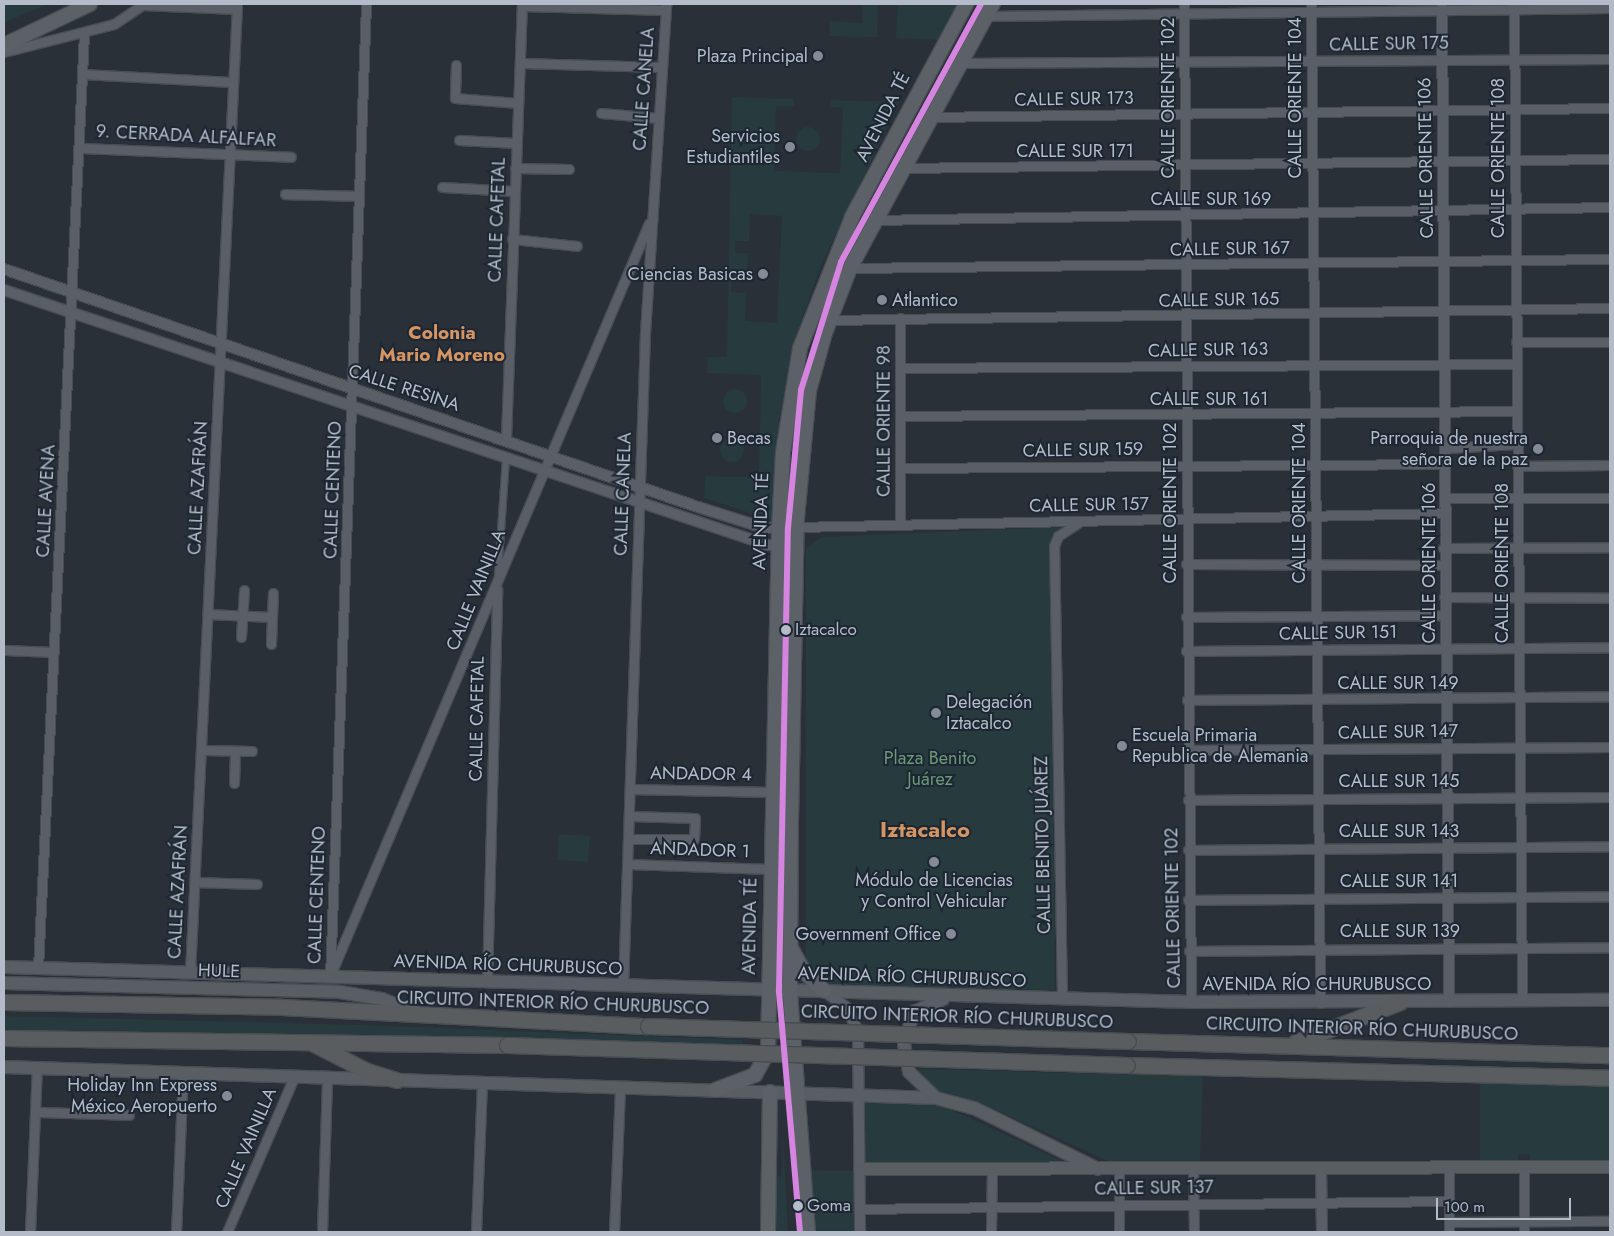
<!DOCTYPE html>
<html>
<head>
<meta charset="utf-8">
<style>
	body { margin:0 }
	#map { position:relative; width:1614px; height:1236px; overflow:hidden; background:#2a3038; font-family:Jost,sans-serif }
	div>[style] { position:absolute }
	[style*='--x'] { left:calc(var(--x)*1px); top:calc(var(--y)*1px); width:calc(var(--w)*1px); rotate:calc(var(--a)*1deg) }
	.green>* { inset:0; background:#273a3e; transform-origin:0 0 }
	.round { border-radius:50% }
	.roads { filter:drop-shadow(1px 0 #484c53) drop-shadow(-1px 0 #484c53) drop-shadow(0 1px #484c53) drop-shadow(0 -1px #484c53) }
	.pedestrian>* { height:6px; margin:-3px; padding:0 3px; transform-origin:3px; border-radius:3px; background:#5a5e66 }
	.minor>* { height:9px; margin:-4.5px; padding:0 4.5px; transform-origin:4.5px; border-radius:4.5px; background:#5a5e66 }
	.tertiary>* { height:10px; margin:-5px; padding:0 5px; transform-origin:5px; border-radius:5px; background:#5a5e66 }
	.secondary>* { height:12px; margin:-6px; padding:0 6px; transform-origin:6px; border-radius:6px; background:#595d64 }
	.primary>* { height:14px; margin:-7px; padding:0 7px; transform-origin:7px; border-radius:7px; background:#5c6168 }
	.motorway>* { height:15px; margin:-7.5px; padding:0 7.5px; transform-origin:7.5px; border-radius:7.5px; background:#5a5d60 }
	.bridges { filter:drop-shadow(1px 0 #474c53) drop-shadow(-1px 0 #474c53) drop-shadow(0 1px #474c53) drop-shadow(0 -1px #474c53) }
	.motorway-bridge>* { height:15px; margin:-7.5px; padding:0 7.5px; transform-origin:7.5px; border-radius:7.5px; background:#5a5d60 }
	.bus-1>* { height:6px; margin:-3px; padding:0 3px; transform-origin:3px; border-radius:3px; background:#d584e0 }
	.dots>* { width:14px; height:14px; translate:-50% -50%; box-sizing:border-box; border:2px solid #1d2633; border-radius:50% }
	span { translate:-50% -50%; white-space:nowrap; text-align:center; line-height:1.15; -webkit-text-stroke:4px #1d2633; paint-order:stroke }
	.bus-label { font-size:17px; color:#b4bcc9 }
	.left { translate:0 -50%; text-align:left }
	.street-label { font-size:18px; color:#b4bcc9 }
	.poi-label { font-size:18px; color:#b4bcc9 }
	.right { translate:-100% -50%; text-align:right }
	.park-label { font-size:18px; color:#6b9a76 }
	.neighbourhood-label { font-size:19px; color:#d59563; font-weight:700 }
	.district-label { font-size:22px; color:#d59563; font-weight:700 }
	.frame { position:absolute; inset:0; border:5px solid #b4bcc9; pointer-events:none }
	.scale { position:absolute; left:1436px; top:1198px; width:135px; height:22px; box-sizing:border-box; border:2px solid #b4bcc9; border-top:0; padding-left:6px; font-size:15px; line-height:18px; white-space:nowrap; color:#b4bcc9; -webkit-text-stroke:4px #1d2633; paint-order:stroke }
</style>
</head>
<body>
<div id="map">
	<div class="green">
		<div style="clip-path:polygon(4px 4px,47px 4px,4px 23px)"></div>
		<div style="clip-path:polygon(863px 4px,878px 4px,877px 37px,829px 36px,830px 21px,862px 23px)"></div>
		<div style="clip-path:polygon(898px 4px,962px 4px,942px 40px,896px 38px)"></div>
		<div style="clip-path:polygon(evenodd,732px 97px,794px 99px,794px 106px,776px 106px,774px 171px,840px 173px,843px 108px,831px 107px,831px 100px,899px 102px,820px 268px,800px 325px,779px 420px,772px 520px,704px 498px,705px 476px,759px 477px,761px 375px,707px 373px,708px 357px,727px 357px,732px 97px,750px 214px,782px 216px,777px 323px,745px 321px,746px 293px,731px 292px,732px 280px,747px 280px,748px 253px,735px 253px,735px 241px,749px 241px,750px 214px)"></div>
		<div class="round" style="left:796px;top:127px;width:24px;height:24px"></div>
		<div class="round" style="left:723px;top:389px;width:24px;height:24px"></div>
		<div class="round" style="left:720px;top:438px;width:24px;height:24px"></div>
		<div style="clip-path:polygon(1061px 527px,1051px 546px,1055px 990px,824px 986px,810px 973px,806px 959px,806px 549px,822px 537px)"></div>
		<div style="left:559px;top:834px;width:31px;height:26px;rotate:4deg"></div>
		<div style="clip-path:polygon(4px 1016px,362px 1025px,742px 1040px,742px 1050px,379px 1035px,4px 1032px)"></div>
		<div style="clip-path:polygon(911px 1069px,1203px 1076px,1200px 1164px,1117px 1165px,976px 1101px,927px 1095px)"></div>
		<div style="clip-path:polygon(1480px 1082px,1610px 1086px,1610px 1162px,1530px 1162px,1530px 1155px,1524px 1154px,1518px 1155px,1518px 1162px,1480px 1162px)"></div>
		<div style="clip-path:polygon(864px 1103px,937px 1103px,1073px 1166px,866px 1171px)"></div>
		<div style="clip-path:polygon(783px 1135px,788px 1232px,771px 1232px,772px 1177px,782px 1176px)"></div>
		<div style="left:805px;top:1170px;width:52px;height:62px;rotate:1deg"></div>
	</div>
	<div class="roads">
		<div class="pedestrian">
			<div style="--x:498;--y:575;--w:118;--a:-86.1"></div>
		</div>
		<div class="minor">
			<div style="--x:1184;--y:4;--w:998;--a:89.6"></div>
			<div style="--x:1311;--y:4;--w:999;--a:89.48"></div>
			<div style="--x:1514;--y:4;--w:997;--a:89.54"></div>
			<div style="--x:522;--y:6;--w:144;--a:1.6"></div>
			<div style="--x:986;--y:16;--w:624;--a:-0.73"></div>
			<div style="--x:4;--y:52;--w:114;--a:-14.3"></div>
			<div style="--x:114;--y:24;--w:34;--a:-34"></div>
			<div style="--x:142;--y:5;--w:94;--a:2.4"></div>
			<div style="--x:520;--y:63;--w:142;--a:1.6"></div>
			<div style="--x:958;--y:63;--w:652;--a:-0.35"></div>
			<div style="--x:456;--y:65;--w:33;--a:92"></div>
			<div style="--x:455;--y:98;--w:63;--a:4.5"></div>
			<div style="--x:82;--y:74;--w:150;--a:3.1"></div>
			<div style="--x:601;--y:113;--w:58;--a:4.9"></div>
			<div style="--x:928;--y:117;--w:682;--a:-0.76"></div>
			<div style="--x:459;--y:140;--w:57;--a:3"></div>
			<div style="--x:80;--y:148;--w:211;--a:2.4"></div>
			<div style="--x:515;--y:168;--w:54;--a:1.1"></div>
			<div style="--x:901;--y:168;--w:709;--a:-0.73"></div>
			<div style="--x:442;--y:187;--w:72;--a:3.2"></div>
			<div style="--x:285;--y:194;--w:74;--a:1.5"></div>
			<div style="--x:873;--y:220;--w:737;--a:-1.01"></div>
			<div style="--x:512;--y:239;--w:65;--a:6.1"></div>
			<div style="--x:850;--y:268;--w:760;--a:-0.68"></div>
			<div style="--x:900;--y:318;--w:205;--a:90"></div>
			<div style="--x:829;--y:320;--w:781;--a:-0.88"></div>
			<div style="--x:1516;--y:342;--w:94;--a:0"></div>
			<div style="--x:901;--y:368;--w:615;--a:-0.37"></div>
			<div style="--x:900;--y:416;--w:617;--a:-0.46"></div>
			<div style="--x:506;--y:438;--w:434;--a:-87.9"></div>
			<div style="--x:1446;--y:448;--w:71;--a:-3.2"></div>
			<div style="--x:1517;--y:466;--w:93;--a:-0.6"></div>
			<div style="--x:900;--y:468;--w:546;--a:-0.42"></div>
			<div style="--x:1445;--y:498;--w:165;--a:0"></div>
			<div style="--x:796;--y:527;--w:647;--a:-1.24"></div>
			<div style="--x:1443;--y:548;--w:167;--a:-0.3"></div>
			<div style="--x:1186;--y:564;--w:258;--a:0.2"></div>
			<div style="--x:1444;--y:597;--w:166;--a:0.3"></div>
			<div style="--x:208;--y:614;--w:64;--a:2.7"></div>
			<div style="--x:1186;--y:617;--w:258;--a:-0.4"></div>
			<div style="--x:241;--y:637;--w:47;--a:-86.3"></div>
			<div style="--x:271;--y:644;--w:51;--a:-87.8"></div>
			<div style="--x:4;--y:650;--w:50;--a:2.3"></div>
			<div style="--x:1186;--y:651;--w:424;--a:-0.5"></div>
			<div style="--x:1187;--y:700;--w:423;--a:-0.5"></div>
			<div style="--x:202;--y:750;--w:50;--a:1.1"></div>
			<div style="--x:1187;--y:750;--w:423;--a:-0.4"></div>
			<div style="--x:234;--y:783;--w:32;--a:-88"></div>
			<div style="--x:630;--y:789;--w:142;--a:1.2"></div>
			<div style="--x:1188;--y:800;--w:422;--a:-0.4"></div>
			<div style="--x:629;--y:839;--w:65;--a:0"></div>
			<div style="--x:694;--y:839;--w:21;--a:-87"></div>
			<div style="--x:695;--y:818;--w:66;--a:-178.3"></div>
			<div style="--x:1188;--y:850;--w:422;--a:-0.5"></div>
			<div style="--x:628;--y:864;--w:142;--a:2"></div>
			<div style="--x:195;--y:882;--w:62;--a:1.8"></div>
			<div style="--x:1188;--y:900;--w:422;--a:-0.5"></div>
			<div style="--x:1189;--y:951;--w:421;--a:-0.5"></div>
			<div style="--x:38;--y:968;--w:935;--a:-87.18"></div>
			<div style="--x:332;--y:971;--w:812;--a:-67.03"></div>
			<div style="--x:190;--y:973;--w:970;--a:-87.22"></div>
			<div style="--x:330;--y:977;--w:974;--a:-87.88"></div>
			<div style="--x:487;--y:982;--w:393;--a:-88.5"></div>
			<div style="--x:623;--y:986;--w:653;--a:-88.07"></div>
			<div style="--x:645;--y:333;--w:330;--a:-86.3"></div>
			<div style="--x:1062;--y:998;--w:452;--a:-91"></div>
			<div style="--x:1054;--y:546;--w:11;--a:-68"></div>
			<div style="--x:1058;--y:536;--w:24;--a:-33"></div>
			<div style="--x:35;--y:1112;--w:94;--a:1.8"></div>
			<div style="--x:1119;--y:1169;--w:63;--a:90"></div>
			<div style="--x:1193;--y:1169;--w:63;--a:89.1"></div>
			<div style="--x:860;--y:1209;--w:589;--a:-0.78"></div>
			<div style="--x:1449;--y:1222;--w:161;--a:-0.4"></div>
			<div style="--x:30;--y:1232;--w:164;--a:-87.6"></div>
			<div style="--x:176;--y:1232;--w:159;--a:-87.5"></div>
			<div style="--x:227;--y:1232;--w:169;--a:-66.6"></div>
			<div style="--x:322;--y:1232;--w:154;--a:-88.1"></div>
			<div style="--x:476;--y:1232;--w:149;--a:-87.7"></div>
			<div style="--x:614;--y:1232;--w:145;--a:-87.6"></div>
			<div style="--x:991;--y:1232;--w:63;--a:-89.1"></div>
			<div style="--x:1449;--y:1232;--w:64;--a:-90"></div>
			<div style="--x:1524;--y:1232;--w:64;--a:-90"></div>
		</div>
		<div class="tertiary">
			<div style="--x:1442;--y:4;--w:998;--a:89.6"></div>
			<div style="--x:4;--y:269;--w:734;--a:18.93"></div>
			<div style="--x:698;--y:507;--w:69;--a:17.7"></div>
			<div style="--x:764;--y:528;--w:32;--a:-2"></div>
			<div style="--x:4;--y:290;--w:805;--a:18.46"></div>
			<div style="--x:768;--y:545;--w:28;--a:2"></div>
			<div style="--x:824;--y:991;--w:26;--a:36"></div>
			<div style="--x:845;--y:1006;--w:27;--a:62"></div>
			<div style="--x:858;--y:1030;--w:202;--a:89.4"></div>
			<div style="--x:1321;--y:1169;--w:63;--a:89.1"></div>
		</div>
		<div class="secondary">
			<div style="--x:4;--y:967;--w:1188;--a:1.69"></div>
			<div style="--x:1191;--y:1002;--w:419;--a:-0.3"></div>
			<div style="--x:4;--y:983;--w:336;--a:1.5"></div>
			<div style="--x:340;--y:992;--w:43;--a:9.5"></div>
			<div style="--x:382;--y:999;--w:36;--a:21"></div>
			<div style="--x:4;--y:1067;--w:933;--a:1.91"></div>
			<div style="--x:936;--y:1098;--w:39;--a:15"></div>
			<div style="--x:974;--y:1108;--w:138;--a:26.2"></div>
			<div style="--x:936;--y:1098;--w:37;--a:-136"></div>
			<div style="--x:909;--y:1072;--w:28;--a:-100"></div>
			<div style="--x:904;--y:1044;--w:34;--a:-73"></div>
			<div style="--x:914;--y:1012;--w:32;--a:-24"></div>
			<div style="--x:860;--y:1169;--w:750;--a:-0.15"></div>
		</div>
		<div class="primary">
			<div style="--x:4;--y:45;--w:95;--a:-25.5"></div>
			<div style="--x:791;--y:948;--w:29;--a:61"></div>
			<div style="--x:805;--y:973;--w:26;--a:43"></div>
			<div style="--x:715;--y:1090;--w:43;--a:-20.6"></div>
			<div style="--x:755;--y:1075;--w:26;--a:-61"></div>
			<div style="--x:768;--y:1052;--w:523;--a:-88.8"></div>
			<div style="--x:779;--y:529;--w:77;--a:-87"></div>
			<div style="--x:783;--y:452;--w:105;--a:-80.7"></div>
			<div style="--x:800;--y:348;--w:141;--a:-68.3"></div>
			<div style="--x:852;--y:217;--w:242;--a:-61.8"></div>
			<div style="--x:768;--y:1232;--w:140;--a:-89.2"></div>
			<div style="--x:808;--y:1232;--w:243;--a:-94.3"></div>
			<div style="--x:790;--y:990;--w:169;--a:-89.7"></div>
			<div style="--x:791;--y:821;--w:303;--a:-88.9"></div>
			<div style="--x:797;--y:518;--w:128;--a:-84.6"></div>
			<div style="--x:809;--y:391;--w:60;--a:-74.6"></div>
			<div style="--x:825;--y:333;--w:70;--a:-69"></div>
			<div style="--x:850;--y:268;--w:300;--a:-61.6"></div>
		</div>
		<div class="motorway">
			<div style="--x:4;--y:1002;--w:278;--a:1"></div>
			<div style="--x:282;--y:1007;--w:366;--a:3"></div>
			<div style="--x:4;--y:1038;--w:503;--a:0.8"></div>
			<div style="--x:1128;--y:1041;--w:482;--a:1.7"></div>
			<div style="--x:1296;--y:1042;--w:111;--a:-21"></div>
			<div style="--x:314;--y:1044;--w:59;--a:27"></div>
			<div style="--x:367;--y:1071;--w:31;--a:17"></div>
			<div style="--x:1127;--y:1065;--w:483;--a:1.5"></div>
		</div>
	</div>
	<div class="bridges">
		<div class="motorway-bridge">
			<div style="--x:648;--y:1026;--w:480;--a:1.8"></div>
			<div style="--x:507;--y:1045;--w:620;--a:1.85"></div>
		</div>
	</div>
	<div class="bus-1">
		<div style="--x:800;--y:1232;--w:243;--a:-95"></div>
		<div style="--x:779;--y:990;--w:462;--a:-88.9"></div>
		<div style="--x:788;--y:528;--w:139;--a:-84.6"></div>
		<div style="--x:801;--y:390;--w:134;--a:-72.6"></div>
		<div style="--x:841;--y:262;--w:294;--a:-61.5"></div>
	</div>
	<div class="dots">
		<div style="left:818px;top:56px;background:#848b96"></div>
		<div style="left:790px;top:147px;background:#848b96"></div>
		<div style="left:763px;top:274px;background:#848b96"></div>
		<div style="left:882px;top:300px;background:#848b96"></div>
		<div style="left:717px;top:438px;background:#848b96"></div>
		<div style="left:1538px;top:449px;background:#848b96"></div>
		<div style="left:786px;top:630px;background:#b4bcc9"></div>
		<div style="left:936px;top:713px;background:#848b96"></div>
		<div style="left:1122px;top:746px;background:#848b96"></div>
		<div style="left:934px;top:862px;background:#848b96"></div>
		<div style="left:951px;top:934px;background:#848b96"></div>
		<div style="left:227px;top:1096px;background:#848b96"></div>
		<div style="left:798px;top:1206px;background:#b4bcc9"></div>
	</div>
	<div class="bus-label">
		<span class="left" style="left:795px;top:630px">Iztacalco</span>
		<span class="left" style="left:807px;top:1206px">Goma</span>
	</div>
	<div class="street-label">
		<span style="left:1389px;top:44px;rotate:-1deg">CALLE SUR 175</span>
		<span style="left:644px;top:89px;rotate:-86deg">CALLE CANELA</span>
		<span style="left:1168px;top:98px;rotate:-90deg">CALLE ORIENTE 102</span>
		<span style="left:1295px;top:98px;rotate:-90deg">CALLE ORIENTE 104</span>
		<span style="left:1074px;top:99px;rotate:-1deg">CALLE SUR 173</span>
		<span style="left:883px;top:117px;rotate:-63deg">AVENIDA TÉ</span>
		<span style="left:186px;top:136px;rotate:3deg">9. CERRADA ALFALFAR</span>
		<span style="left:1075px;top:151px">CALLE SUR 171</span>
		<span style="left:1426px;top:158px;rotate:-91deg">CALLE ORIENTE 106</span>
		<span style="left:1498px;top:158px;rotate:-90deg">CALLE ORIENTE 108</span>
		<span style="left:1211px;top:199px">CALLE SUR 169</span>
		<span style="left:497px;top:220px;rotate:-88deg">CALLE CAFETAL</span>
		<span style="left:1230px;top:249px;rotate:-1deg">CALLE SUR 167</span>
		<span style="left:1219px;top:300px;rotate:-1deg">CALLE SUR 165</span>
		<span style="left:1208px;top:350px;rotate:-1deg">CALLE SUR 163</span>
		<span style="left:404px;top:388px;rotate:18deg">CALLE RESINA</span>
		<span style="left:1209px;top:399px">CALLE SUR 161</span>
		<span style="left:884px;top:421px;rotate:-90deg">CALLE ORIENTE 98</span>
		<span style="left:1083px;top:450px;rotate:-1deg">CALLE SUR 159</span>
		<span style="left:198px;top:488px;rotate:-87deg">CALLE AZAFRÁN</span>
		<span style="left:333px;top:490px;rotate:-88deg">CALLE CENTENO</span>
		<span style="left:623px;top:494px;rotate:-88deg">CALLE CANELA</span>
		<span style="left:46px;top:501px;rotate:-87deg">CALLE AVENA</span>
		<span style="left:1170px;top:503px;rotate:-90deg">CALLE ORIENTE 102</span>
		<span style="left:1299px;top:503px;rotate:-90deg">CALLE ORIENTE 104</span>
		<span style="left:1089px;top:505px;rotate:-1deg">CALLE SUR 157</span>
		<span style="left:761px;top:521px;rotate:-88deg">AVENIDA TÉ</span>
		<span style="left:1429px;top:563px;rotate:-90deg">CALLE ORIENTE 106</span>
		<span style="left:1502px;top:563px;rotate:-90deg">CALLE ORIENTE 108</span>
		<span style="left:476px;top:590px;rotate:-68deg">CALLE VAINILLA</span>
		<span style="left:1338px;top:633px;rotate:-1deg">CALLE SUR 151</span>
		<span style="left:1398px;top:683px">CALLE SUR 149</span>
		<span style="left:477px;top:719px;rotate:-89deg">CALLE CAFETAL</span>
		<span style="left:1398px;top:732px;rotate:-1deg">CALLE SUR 147</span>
		<span style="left:701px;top:774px;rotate:1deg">ANDADOR 4</span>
		<span style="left:1399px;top:781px">CALLE SUR 145</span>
		<span style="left:1399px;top:831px">CALLE SUR 143</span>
		<span style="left:1043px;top:845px;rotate:-91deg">CALLE BENITO JUÁREZ</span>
		<span style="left:700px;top:850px;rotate:2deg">ANDADOR 1</span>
		<span style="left:1399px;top:881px">CALLE SUR 141</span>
		<span style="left:178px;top:892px;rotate:-87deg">CALLE AZAFRÁN</span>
		<span style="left:317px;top:895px;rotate:-88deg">CALLE CENTENO</span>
		<span style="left:1173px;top:908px;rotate:-91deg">CALLE ORIENTE 102</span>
		<span style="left:750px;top:926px;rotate:-89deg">AVENIDA TÉ</span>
		<span style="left:1400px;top:931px">CALLE SUR 139</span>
		<span style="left:508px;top:965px;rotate:2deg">AVENIDA RÍO CHURUBUSCO</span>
		<span style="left:219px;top:971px;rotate:2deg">HULE</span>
		<span style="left:912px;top:977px;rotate:2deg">AVENIDA RÍO CHURUBUSCO</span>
		<span style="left:1317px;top:984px">AVENIDA RÍO CHURUBUSCO</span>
		<span style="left:553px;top:1003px;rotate:2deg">CIRCUITO INTERIOR RÍO CHURUBUSCO</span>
		<span style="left:957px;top:1017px;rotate:2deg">CIRCUITO INTERIOR RÍO CHURUBUSCO</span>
		<span style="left:1362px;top:1029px;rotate:2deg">CIRCUITO INTERIOR RÍO CHURUBUSCO</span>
		<span style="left:246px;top:1148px;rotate:-67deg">CALLE VAINILLA</span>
		<span style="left:1154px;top:1188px;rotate:-1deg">CALLE SUR 137</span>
	</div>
	<div class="poi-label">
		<span class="right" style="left:808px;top:56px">Plaza Principal</span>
		<span class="right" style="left:780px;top:147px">Servicios<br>Estudiantiles</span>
		<span class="right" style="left:753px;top:274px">Ciencias Basicas</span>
		<span class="left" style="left:892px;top:300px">Atlantico</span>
		<span class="left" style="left:727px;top:438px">Becas</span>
		<span class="right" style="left:1528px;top:449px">Parroquia de nuestra<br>señora de la paz</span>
		<span class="left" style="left:946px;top:713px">Delegación<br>Iztacalco</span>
		<span class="left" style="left:1132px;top:746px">Escuela Primaria<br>Republica de Alemania</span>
		<span style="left:934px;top:891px">Módulo de Licencias<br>y Control Vehicular</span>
		<span class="right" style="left:941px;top:934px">Government Office</span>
		<span class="right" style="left:217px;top:1096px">Holiday Inn Express<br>México Aeropuerto</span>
	</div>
	<div class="park-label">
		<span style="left:930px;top:769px">Plaza Benito<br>Juárez</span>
	</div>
	<div class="neighbourhood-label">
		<span style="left:442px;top:344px">Colonia<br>Mario Moreno</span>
	</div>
	<div class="district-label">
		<span style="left:925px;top:830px">Iztacalco</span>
	</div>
	<div class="frame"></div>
	<div class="scale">100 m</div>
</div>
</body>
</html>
